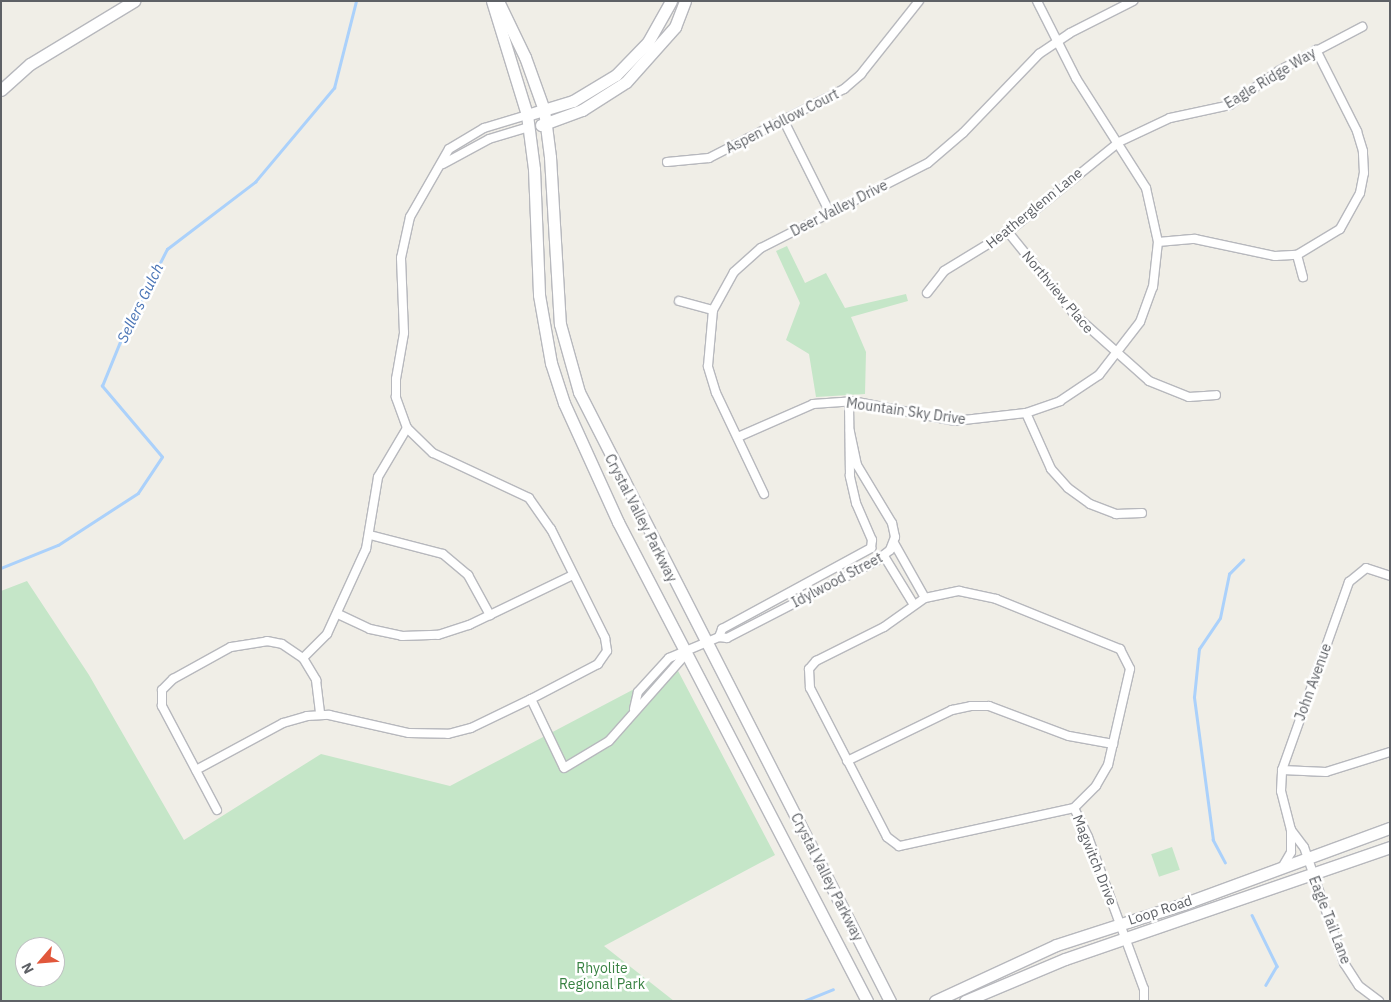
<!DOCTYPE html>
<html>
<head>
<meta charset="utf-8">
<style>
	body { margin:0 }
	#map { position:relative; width:1391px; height:1002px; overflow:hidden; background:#f0eee7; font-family:"IBM Plex Sans",sans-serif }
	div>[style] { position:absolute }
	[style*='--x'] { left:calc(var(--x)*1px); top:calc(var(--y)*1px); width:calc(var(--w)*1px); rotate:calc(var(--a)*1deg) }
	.green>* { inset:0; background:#c5e6c8; transform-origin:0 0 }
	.stream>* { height:2.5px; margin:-1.25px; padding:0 1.25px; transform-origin:1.25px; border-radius:1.25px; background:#abd1fb }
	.roads { filter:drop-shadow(1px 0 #b7b8bd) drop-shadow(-1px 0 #b7b8bd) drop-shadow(0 1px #b7b8bd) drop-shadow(0 -1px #b7b8bd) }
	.street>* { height:8px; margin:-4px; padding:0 4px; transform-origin:4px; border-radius:4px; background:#fff }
	.secondary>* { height:11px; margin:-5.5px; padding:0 5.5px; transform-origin:5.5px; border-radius:5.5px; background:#fff }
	span { translate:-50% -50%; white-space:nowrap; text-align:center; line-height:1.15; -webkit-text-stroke:5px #fff; paint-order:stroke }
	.street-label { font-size:14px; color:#5e6166 }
	.park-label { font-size:14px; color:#398243 }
	.water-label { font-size:15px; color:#4b75b6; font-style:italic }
	.frame { position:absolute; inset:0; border:2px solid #5e6166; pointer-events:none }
	.north { position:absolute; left:15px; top:937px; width:50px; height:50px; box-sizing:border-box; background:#fff; border:1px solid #bfc0c2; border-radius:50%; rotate:243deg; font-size:14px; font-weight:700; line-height:20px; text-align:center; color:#5e6166 }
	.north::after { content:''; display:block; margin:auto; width:18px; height:22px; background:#e1573b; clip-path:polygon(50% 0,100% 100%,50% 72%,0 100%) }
</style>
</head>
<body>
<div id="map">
	<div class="green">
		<div style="clip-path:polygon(787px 246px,805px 283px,826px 273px,845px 308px,906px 294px,908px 301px,851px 317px,866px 352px,865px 394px,816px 397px,809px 354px,786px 340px,800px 303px,776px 251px)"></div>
		<div style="clip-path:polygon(evenodd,27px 581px,89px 675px,184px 840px,321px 754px,450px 786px,676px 667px,775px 855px,604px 946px,674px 1001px,1px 1001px,1px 591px,27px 581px,25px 947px,55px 947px,55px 977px,25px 977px,25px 947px)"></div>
		<div style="left:1172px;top:847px;width:24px;height:22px;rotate:71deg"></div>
	</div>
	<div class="stream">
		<div style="--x:1;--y:568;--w:61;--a:-22"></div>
		<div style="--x:58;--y:545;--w:95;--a:-33"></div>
		<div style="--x:138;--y:493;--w:43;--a:-56.3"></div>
		<div style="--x:162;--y:457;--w:93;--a:-130.2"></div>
		<div style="--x:102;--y:386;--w:48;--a:-67.8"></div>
		<div style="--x:120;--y:342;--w:104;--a:-63.2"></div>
		<div style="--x:167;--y:249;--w:111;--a:-37.3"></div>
		<div style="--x:255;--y:182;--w:123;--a:-50"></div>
		<div style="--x:334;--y:88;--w:90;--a:-75.8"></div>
		<div style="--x:1225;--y:863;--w:26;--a:-118"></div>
		<div style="--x:1213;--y:840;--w:144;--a:-97.6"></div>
		<div style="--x:1194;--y:697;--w:48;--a:-84.1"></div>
		<div style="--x:1199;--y:649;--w:37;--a:-56"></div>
		<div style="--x:1220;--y:618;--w:45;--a:-78.4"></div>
		<div style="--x:1229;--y:574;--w:20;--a:-45"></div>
		<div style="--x:1252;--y:915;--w:57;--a:63.9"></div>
		<div style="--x:1277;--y:966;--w:22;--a:120"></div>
		<div style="--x:804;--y:1001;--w:31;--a:-22"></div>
	</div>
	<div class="roads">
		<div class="street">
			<div style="--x:784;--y:121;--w:103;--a:63.4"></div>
			<div style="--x:667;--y:162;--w:42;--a:-5.4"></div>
			<div style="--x:709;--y:158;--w:152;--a:-27.1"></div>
			<div style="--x:844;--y:89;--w:23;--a:-41"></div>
			<div style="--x:861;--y:74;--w:93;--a:-51.5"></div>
			<div style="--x:443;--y:164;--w:52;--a:-28.5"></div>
			<div style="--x:489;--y:139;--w:42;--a:-16.7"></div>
			<div style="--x:1008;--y:232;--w:107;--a:51.1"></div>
			<div style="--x:1075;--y:315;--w:99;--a:41.7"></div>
			<div style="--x:1149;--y:381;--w:43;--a:21.8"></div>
			<div style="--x:1189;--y:397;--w:27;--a:-4"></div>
			<div style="--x:1158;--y:242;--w:37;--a:-5"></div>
			<div style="--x:1195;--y:239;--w:82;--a:12"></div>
			<div style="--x:1275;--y:256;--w:22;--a:-3"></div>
			<div style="--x:1297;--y:255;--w:50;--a:-31.2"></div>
			<div style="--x:1340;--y:229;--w:41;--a:-60.9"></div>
			<div style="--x:1360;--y:193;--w:20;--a:-79"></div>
			<div style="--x:1364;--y:173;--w:22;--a:-93"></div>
			<div style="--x:1363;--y:151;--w:21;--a:-107"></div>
			<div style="--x:1357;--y:131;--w:91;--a:-116.8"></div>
			<div style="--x:1297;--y:255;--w:23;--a:75"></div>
			<div style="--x:927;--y:293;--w:28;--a:-52"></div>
			<div style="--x:944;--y:271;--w:75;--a:-31.4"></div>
			<div style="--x:1008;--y:232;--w:143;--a:-39"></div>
			<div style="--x:1119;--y:142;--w:56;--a:-25.2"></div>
			<div style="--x:1170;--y:118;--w:61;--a:-12.2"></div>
			<div style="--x:1230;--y:105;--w:61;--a:-35"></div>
			<div style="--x:1280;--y:70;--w:93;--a:-27.7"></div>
			<div style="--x:679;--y:301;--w:35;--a:15"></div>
			<div style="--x:1026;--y:413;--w:61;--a:65.9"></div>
			<div style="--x:1051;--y:469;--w:25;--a:48"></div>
			<div style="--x:1068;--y:488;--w:27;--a:36"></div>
			<div style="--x:1090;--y:504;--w:28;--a:21"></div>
			<div style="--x:1116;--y:514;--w:26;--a:-2"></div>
			<div style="--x:407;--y:428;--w:36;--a:44"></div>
			<div style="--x:433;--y:453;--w:106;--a:25.1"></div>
			<div style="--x:529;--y:498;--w:38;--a:55"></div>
			<div style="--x:551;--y:529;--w:122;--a:63.6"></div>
			<div style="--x:605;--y:638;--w:13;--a:81"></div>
			<div style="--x:607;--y:651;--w:16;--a:125"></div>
			<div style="--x:598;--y:664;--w:76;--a:152.4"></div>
			<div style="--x:531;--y:699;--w:76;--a:64.4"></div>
			<div style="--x:564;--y:768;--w:52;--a:-31"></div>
			<div style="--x:609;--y:741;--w:116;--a:-48.5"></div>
			<div style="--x:738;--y:437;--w:82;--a:-23.7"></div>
			<div style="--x:813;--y:404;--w:39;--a:-4"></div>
			<div style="--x:852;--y:401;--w:105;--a:11"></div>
			<div style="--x:955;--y:421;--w:71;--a:-6.4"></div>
			<div style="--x:1026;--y:413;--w:36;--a:-19"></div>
			<div style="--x:1060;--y:401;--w:47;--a:-33.7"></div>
			<div style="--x:1099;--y:375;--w:67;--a:-52.3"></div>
			<div style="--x:1140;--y:322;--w:37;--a:-70"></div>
			<div style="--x:1153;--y:287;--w:45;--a:-83.7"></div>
			<div style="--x:1158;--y:242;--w:55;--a:-102.5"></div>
			<div style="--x:1146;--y:188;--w:130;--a:-122.5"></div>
			<div style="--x:1076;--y:78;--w:86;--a:-116.9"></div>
			<div style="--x:764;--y:494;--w:112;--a:-115.4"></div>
			<div style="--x:716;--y:393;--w:28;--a:-107"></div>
			<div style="--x:708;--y:366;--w:56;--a:-84.9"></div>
			<div style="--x:713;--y:310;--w:43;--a:-61.1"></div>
			<div style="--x:734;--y:272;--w:36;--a:-42"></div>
			<div style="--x:761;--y:248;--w:187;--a:-27"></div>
			<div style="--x:928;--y:163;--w:46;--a:-40.6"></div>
			<div style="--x:963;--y:133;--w:110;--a:-46.1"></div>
			<div style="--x:1039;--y:54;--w:37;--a:-34"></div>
			<div style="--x:1070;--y:33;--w:71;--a:-26.9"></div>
			<div style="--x:370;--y:535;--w:75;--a:14.6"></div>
			<div style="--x:443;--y:554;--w:33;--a:40"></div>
			<div style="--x:468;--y:575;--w:46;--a:61.2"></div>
			<div style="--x:894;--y:543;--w:63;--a:60.6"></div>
			<div style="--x:884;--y:556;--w:57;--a:58.5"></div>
			<div style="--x:959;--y:591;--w:38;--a:12"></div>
			<div style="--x:996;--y:599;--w:134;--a:22"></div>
			<div style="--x:1120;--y:649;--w:22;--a:63"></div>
			<div style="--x:1130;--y:669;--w:98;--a:102.9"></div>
			<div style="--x:1108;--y:765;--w:24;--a:120"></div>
			<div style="--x:1096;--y:786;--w:31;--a:135"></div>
			<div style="--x:1074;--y:808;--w:179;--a:167.7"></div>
			<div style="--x:899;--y:846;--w:15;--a:-143"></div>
			<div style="--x:887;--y:837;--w:168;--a:-117.3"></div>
			<div style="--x:810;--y:688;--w:19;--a:-93"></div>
			<div style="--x:809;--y:669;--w:11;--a:-49"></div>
			<div style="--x:816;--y:661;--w:76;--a:-26.6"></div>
			<div style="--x:884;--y:627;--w:50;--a:-35.3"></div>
			<div style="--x:925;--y:598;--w:35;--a:-12"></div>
			<div style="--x:338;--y:614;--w:35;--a:25"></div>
			<div style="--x:370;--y:629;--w:33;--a:12"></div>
			<div style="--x:402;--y:636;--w:36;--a:-2"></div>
			<div style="--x:438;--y:635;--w:33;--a:-18"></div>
			<div style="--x:469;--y:625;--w:115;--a:-25.7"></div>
			<div style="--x:719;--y:637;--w:9;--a:-69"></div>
			<div style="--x:722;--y:629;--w:170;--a:-28.5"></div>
			<div style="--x:871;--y:548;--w:8;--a:-83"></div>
			<div style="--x:872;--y:540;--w:40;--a:-113.4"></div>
			<div style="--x:856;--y:503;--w:28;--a:-103"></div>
			<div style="--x:850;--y:476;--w:74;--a:-90.8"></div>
			<div style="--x:303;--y:658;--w:26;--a:59"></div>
			<div style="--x:316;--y:680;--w:34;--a:83"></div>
			<div style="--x:634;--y:709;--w:17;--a:-77"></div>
			<div style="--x:638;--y:692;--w:46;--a:-47.6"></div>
			<div style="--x:669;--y:658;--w:54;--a:-22.8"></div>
			<div style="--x:719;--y:637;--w:8;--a:7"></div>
			<div style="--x:727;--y:638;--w:168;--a:-27.3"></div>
			<div style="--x:876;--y:561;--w:18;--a:-38"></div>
			<div style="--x:890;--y:550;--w:14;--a:-69"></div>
			<div style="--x:895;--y:537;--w:14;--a:-102"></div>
			<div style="--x:892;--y:523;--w:68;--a:-121.1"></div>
			<div style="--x:857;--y:465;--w:35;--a:-102"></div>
			<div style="--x:847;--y:761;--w:117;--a:-25.9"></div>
			<div style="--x:952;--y:710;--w:19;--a:-12"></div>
			<div style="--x:971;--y:706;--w:18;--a:0"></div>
			<div style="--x:989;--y:706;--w:85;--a:20.6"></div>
			<div style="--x:1069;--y:736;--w:45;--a:10.3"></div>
			<div style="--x:196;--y:770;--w:99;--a:-28.4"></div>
			<div style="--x:283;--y:723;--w:25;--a:-16"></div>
			<div style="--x:307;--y:716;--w:22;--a:-3"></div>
			<div style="--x:329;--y:715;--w:82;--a:12.7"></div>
			<div style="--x:409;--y:733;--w:39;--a:1"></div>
			<div style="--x:448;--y:734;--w:24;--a:-15"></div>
			<div style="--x:471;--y:728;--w:67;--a:-25.8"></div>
			<div style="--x:1282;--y:770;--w:44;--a:2.6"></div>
			<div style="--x:1326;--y:772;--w:67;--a:-17.4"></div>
			<div style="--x:1074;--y:808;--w:32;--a:64"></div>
			<div style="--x:1088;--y:837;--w:162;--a:69.8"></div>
			<div style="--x:1144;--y:989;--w:12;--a:90"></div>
			<div style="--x:217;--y:810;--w:118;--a:-117.9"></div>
			<div style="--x:162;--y:706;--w:16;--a:-90"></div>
			<div style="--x:162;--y:690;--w:16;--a:-45"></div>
			<div style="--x:173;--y:679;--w:66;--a:-28.9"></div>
			<div style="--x:231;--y:647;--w:36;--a:-9"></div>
			<div style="--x:267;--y:641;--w:15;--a:11"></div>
			<div style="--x:282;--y:644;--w:25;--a:34"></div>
			<div style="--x:303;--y:658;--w:34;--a:-45"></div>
			<div style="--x:327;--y:634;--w:94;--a:-65.4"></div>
			<div style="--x:366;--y:549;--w:73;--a:-80.5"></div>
			<div style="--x:378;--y:477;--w:57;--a:-59.4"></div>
			<div style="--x:407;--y:428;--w:33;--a:-110"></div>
			<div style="--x:396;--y:397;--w:18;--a:-90"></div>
			<div style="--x:396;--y:379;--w:47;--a:-80.1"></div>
			<div style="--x:404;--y:333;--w:75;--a:-92.3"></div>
			<div style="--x:401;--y:258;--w:42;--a:-77.6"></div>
			<div style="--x:410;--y:217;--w:78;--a:-60.2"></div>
			<div style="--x:449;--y:149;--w:41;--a:-31"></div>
			<div style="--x:484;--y:128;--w:45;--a:-16.8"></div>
			<div style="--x:1291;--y:830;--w:40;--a:-104.4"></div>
			<div style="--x:1281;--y:791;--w:21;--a:-87"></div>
			<div style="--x:1282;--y:770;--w:200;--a:-70.4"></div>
			<div style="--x:1349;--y:582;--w:22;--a:-39"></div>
			<div style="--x:1366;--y:568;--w:25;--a:18"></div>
			<div style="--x:1283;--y:866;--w:16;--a:-60"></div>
			<div style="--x:1291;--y:852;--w:22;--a:-90"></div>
			<div style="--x:1291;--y:830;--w:21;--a:53"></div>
			<div style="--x:1304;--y:847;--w:123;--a:71"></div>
			<div style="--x:1344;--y:963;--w:27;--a:57"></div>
			<div style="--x:1359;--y:986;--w:25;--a:37"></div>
		</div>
		<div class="secondary">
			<div style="--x:492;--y:1;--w:119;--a:72.9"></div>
			<div style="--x:527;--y:115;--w:54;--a:82.6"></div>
			<div style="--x:534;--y:169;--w:126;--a:87.7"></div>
			<div style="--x:539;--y:295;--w:69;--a:80"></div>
			<div style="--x:551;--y:363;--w:42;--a:72"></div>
			<div style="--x:564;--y:403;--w:131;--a:65.6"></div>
			<div style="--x:618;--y:522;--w:540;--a:62.53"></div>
			<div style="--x:498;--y:1;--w:62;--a:64.3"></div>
			<div style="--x:525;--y:57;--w:56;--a:70.3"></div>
			<div style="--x:544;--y:110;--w:47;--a:82.7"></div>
			<div style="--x:550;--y:157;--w:167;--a:86.6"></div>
			<div style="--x:560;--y:324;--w:71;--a:74.4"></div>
			<div style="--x:579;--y:392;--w:684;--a:62.95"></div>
			<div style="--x:1;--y:90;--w:39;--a:-42"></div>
			<div style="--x:30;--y:64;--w:122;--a:-31.2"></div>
			<div style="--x:527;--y:115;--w:48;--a:-16.9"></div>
			<div style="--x:573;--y:101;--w:50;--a:-31.2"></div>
			<div style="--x:616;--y:75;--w:46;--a:-45.9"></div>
			<div style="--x:648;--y:42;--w:47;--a:-60.7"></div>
			<div style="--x:541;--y:125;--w:44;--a:-20.1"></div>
			<div style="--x:582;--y:110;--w:52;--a:-32.5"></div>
			<div style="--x:626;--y:82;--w:74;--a:-48.3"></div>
			<div style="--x:675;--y:27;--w:28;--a:-69"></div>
			<div style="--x:935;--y:1001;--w:133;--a:-24.8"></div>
			<div style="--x:1056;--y:945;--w:133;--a:-17.9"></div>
			<div style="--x:1183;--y:904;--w:221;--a:-20.2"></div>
			<div style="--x:965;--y:1001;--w:108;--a:-22.8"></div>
			<div style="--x:1065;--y:959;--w:344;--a:-19"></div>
		</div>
	</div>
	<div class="street-label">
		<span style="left:1270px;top:78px;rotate:-31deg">Eagle Ridge Way</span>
		<span style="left:782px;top:121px;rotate:-27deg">Aspen Hollow Court</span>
		<span style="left:839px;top:208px;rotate:-27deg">Deer Valley Drive</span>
		<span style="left:1034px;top:208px;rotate:-39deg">Heatherglenn Lane</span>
		<span style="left:1058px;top:292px;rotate:50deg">Northview Place</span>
		<span style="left:906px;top:411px;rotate:8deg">Mountain Sky Drive</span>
		<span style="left:641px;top:518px;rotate:63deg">Crystal Valley Parkway</span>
		<span style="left:837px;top:580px;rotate:-28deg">Idylwood Street</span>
		<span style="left:1313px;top:682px;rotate:-70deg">John Avenue</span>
		<span style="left:1095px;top:860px;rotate:68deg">Magwitch Drive</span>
		<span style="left:827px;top:877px;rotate:63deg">Crystal Valley Parkway</span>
		<span style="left:1160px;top:910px;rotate:-18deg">Loop Road</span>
		<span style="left:1330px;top:920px;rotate:69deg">Eagle Tail Lane</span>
	</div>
	<div class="park-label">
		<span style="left:602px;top:976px">Rhyolite<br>Regional Park</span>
	</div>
	<div class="water-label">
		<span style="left:140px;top:303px;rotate:-64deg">Sellers Gulch</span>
	</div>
	<div class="frame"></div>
	<div class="north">N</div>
</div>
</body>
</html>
